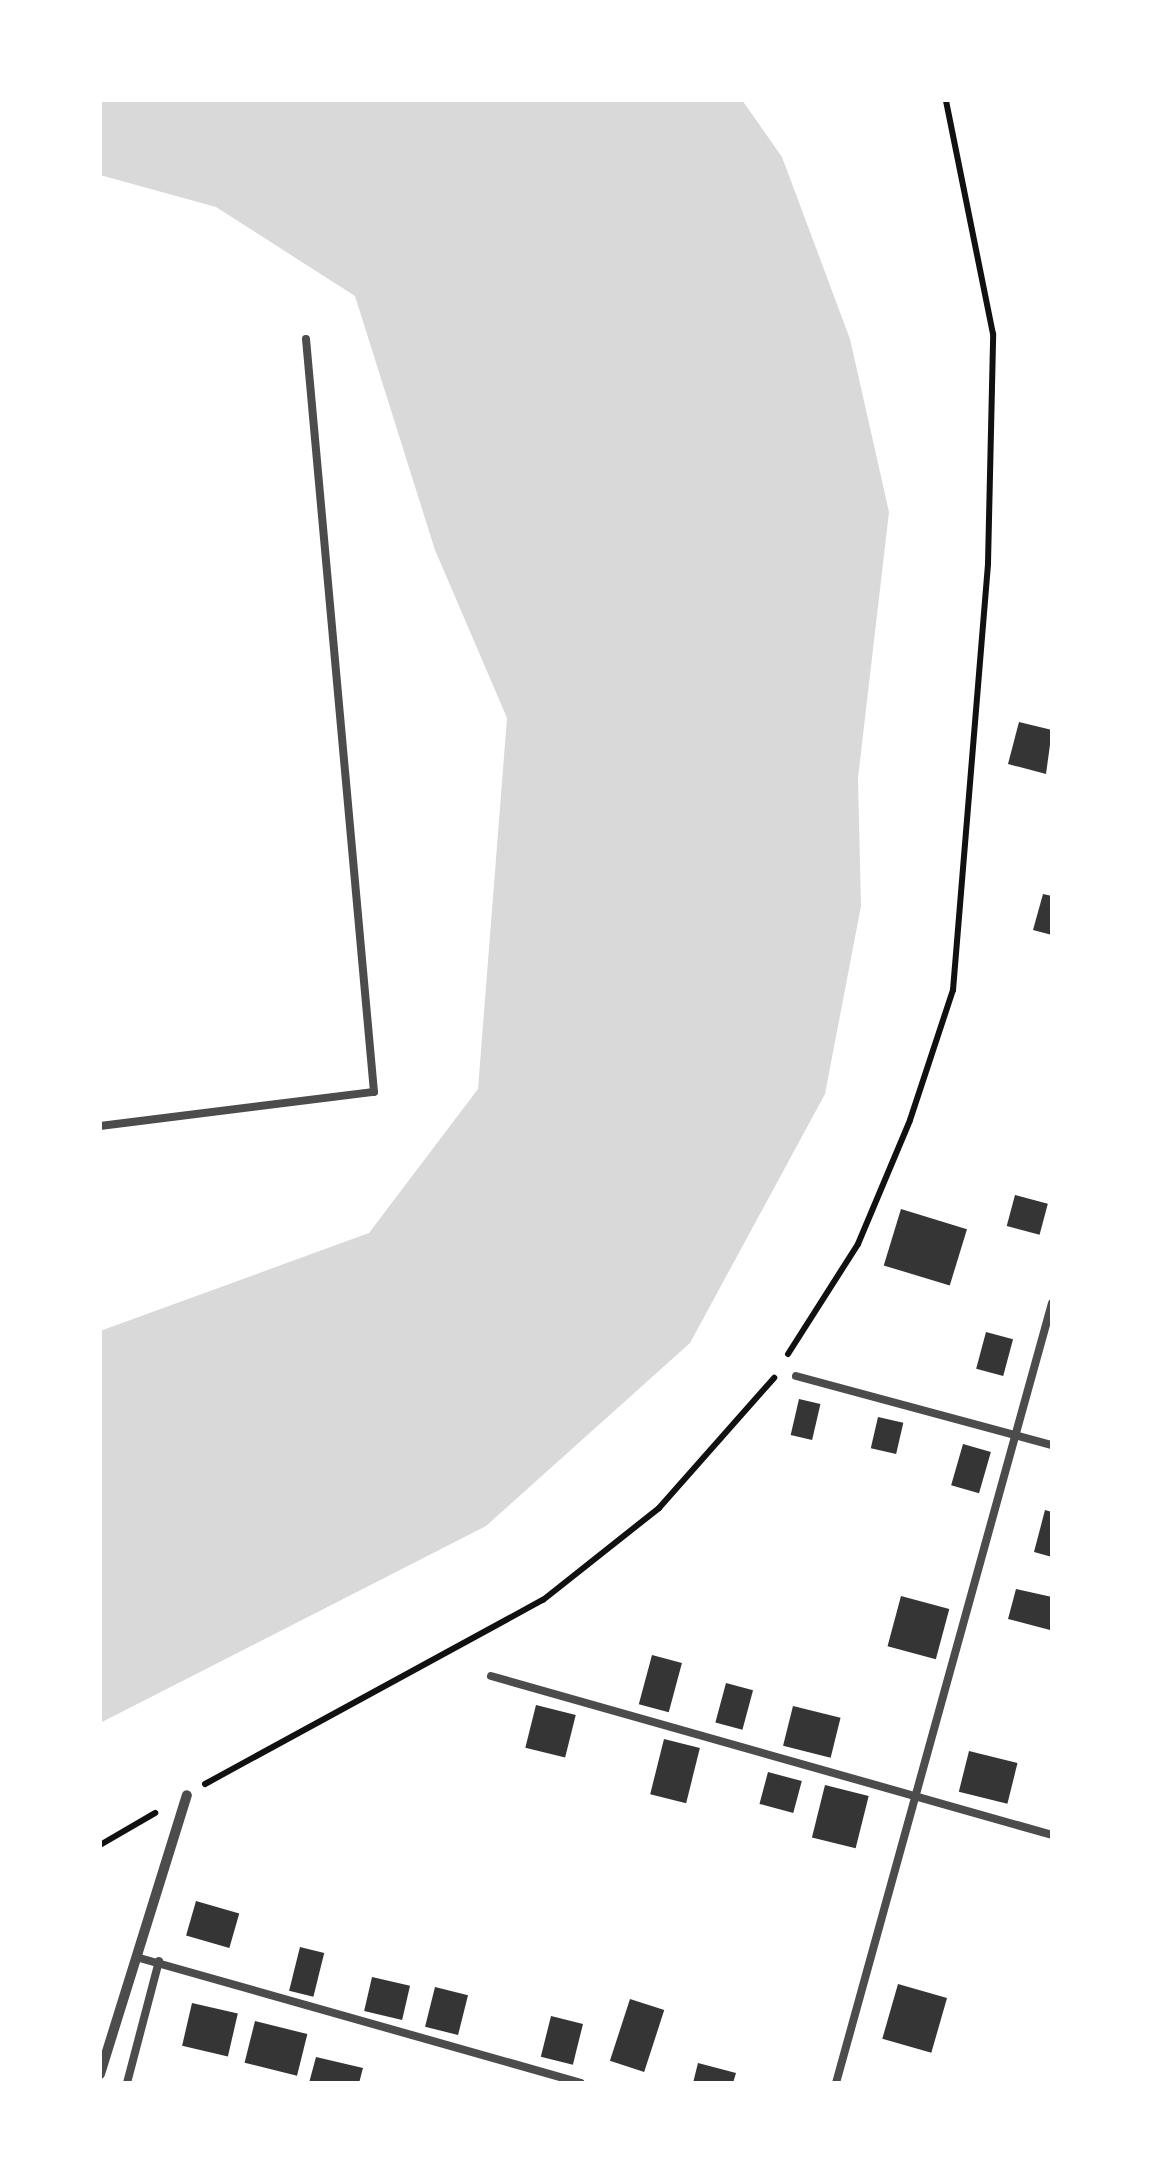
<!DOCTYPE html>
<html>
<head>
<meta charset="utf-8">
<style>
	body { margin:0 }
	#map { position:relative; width:1152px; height:2183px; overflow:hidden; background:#fff; font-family:Lora,serif }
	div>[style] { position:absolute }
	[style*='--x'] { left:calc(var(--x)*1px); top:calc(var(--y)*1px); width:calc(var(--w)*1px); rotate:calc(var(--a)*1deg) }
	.water>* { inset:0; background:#d9d9d9 }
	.building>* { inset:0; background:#353535; transform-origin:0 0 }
	.path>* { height:6px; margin:-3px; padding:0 3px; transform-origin:3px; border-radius:3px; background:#111 }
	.service>* { height:8px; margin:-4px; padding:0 4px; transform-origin:4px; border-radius:4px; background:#4c4c4c }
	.minor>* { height:10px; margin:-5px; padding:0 5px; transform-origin:5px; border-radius:5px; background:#4c4c4c }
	span { translate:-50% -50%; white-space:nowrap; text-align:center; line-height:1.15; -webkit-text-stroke:10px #fff; paint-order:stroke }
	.frame { position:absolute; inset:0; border:102px solid #fff; pointer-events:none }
</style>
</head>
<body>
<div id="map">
	<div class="water">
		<div style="clip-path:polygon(100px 100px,742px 100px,782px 157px,850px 339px,889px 512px,858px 778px,861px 906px,825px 1094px,690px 1343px,486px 1526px,100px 1723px,100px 1331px,369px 1233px,478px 1089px,507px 718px,435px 550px,355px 296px,216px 207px,100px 175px)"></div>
	</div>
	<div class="building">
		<div style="clip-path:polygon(1019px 722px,1052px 730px,1046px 774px,1008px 764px)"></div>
		<div style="clip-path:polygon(1043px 894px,1052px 896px,1052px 935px,1033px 930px)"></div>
		<div style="left:1015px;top:1195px;width:34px;height:32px;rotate:15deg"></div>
		<div style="left:901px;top:1209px;width:69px;height:59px;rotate:17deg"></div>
		<div style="left:986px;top:1332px;width:28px;height:38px;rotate:15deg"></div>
		<div style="left:799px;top:1399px;width:22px;height:37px;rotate:13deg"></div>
		<div style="left:878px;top:1417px;width:26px;height:32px;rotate:13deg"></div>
		<div style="left:963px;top:1444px;width:29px;height:43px;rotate:16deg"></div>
		<div style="clip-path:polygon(1045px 1510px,1052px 1512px,1052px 1557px,1034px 1552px)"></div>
		<div style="clip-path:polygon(1016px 1589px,1052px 1597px,1050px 1630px,1008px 1619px)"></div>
		<div style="left:901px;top:1596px;width:50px;height:52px;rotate:15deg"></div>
		<div style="left:652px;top:1655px;width:31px;height:51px;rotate:15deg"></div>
		<div style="left:726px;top:1683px;width:28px;height:41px;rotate:15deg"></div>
		<div style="left:536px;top:1705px;width:41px;height:44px;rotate:14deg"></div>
		<div style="left:793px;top:1706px;width:49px;height:41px;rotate:14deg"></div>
		<div style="left:664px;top:1739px;width:37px;height:57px;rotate:14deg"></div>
		<div style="left:969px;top:1751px;width:50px;height:42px;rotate:14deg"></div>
		<div style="left:768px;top:1772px;width:35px;height:33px;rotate:15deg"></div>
		<div style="left:825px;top:1785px;width:45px;height:54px;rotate:14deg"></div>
		<div style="left:196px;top:1901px;width:45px;height:36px;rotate:16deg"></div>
		<div style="left:300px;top:1947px;width:25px;height:45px;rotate:14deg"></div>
		<div style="left:372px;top:1977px;width:39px;height:35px;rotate:13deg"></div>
		<div style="left:898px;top:1984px;width:51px;height:57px;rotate:16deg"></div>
		<div style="left:435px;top:1987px;width:34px;height:41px;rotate:14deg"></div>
		<div style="left:630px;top:1999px;width:36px;height:65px;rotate:18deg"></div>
		<div style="left:192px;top:2003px;width:47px;height:44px;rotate:13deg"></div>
		<div style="left:551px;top:2016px;width:33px;height:42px;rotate:14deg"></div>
		<div style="left:255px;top:2021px;width:54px;height:43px;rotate:14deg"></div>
		<div style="clip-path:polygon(316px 2057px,363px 2068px,359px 2083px,309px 2083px)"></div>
		<div style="clip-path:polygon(698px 2063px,736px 2073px,733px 2083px,693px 2083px)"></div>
	</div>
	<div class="path">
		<div style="--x:788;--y:1354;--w:130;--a:-57.5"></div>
		<div style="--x:858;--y:1244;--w:134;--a:-67.2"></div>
		<div style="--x:910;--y:1120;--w:137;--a:-71.7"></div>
		<div style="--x:953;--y:990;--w:428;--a:-85.3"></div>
		<div style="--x:988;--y:563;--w:229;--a:-88.7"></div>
		<div style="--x:993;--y:334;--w:239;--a:-101.4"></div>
		<div style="--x:205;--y:1784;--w:385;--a:-28.6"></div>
		<div style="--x:543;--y:1600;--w:148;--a:-38.4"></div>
		<div style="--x:659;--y:1508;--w:174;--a:-48.5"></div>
		<div style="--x:100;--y:1845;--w:64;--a:-30.2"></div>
	</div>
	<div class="service">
		<div style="--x:100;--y:1126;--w:276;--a:-7.1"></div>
		<div style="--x:374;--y:1092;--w:756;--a:-95.16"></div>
		<div style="--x:796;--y:1376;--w:265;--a:15.1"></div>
		<div style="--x:491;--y:1676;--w:583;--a:15.82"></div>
		<div style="--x:136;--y:1957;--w:462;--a:15.8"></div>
		<div style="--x:127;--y:2083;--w:126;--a:-75.3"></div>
		<div style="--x:836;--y:2083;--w:809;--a:-74.52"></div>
	</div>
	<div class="minor">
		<div style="--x:100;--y:2074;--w:292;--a:-72.7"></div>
	</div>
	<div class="frame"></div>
</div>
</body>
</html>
